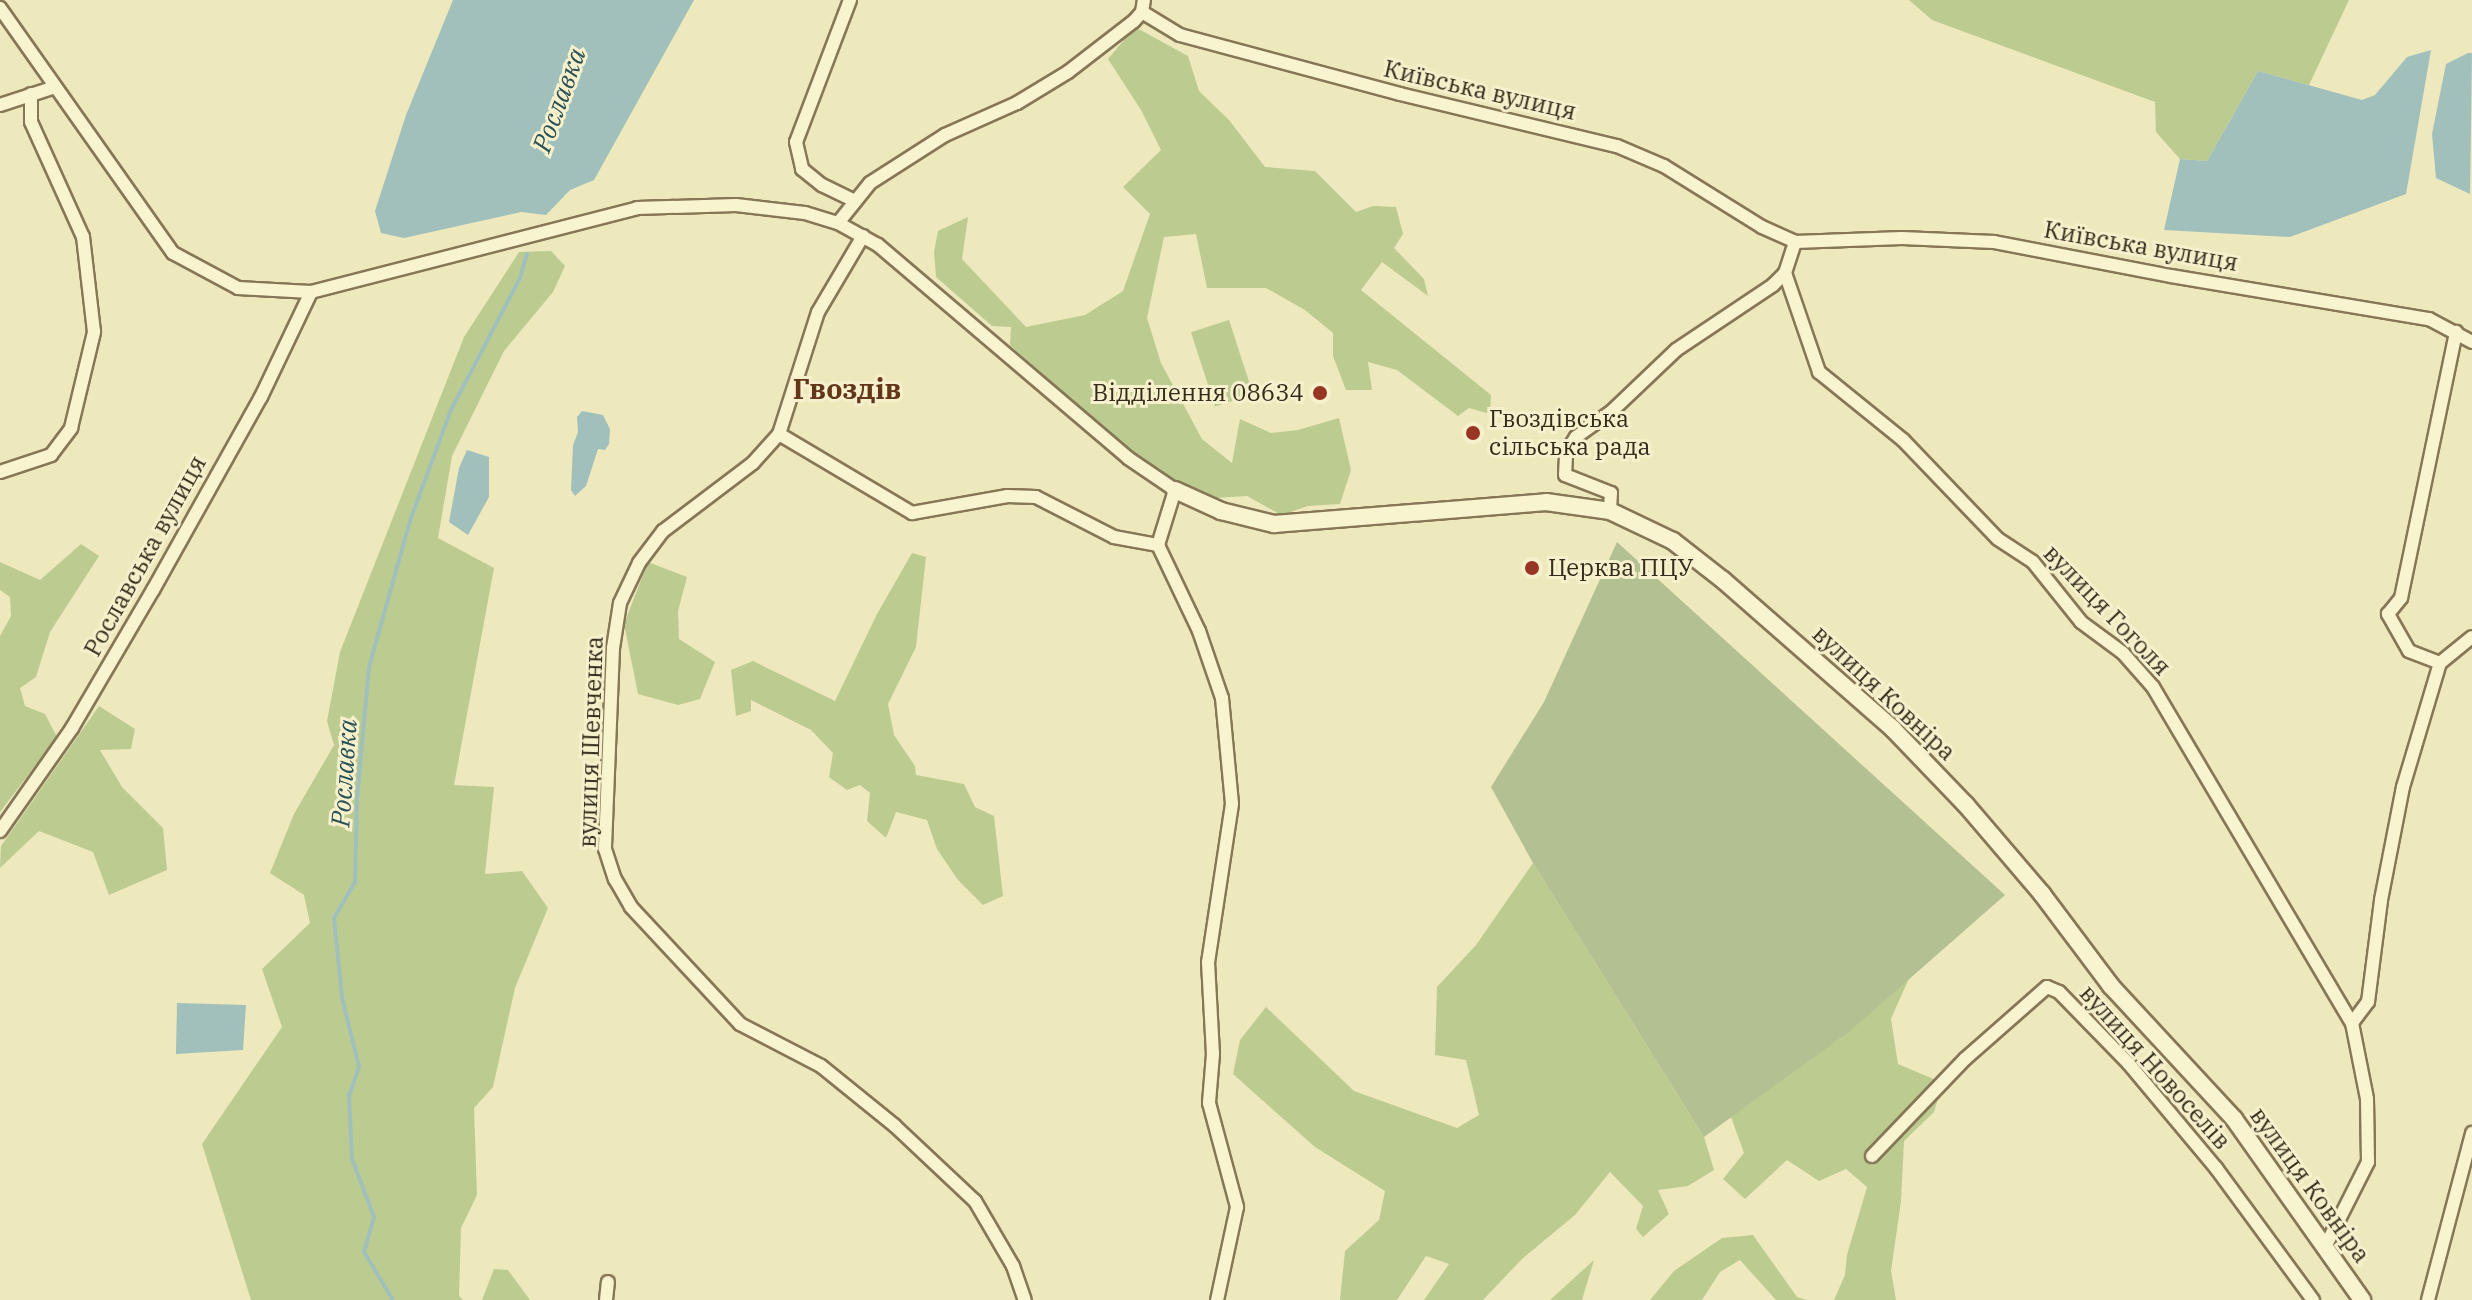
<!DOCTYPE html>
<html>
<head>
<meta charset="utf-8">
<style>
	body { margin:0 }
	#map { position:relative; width:2472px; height:1300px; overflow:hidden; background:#eee8bd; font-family:"IBM Plex Serif",serif }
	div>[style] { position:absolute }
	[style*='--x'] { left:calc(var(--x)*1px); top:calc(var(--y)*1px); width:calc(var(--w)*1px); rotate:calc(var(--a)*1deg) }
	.green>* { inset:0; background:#bccc91; transform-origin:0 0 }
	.cemetery>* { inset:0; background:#b3c091 }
	.water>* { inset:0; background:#a1c0bb }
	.stream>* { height:4px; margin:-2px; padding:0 2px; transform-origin:2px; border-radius:2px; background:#a1c0bb }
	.roads { filter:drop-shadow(2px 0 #867756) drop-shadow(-2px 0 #867756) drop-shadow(0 2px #867756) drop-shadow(0 -2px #867756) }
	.minor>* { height:12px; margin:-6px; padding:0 6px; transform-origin:6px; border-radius:6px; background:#f9f4d0 }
	.tertiary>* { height:16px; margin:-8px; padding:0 8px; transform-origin:8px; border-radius:8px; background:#f9f4d0 }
	.dots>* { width:22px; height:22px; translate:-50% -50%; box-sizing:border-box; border:4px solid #f6f0cc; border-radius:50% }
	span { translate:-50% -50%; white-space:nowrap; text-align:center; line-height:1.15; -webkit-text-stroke:6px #f6f0cc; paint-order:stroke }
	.street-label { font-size:24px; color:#352c1b }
	.poi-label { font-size:24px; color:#352c1b }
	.right { translate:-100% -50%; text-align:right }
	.left { translate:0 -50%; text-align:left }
	.water-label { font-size:26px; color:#2a5156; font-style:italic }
	.quarter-label { font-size:28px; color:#633519; font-weight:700 }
</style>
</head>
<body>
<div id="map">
	<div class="green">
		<div style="clip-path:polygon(1909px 0,2349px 0,2309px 85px,2258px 71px,2207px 161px,2180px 159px,2156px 132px,2155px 102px,1932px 20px)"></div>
		<div style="clip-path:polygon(1135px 27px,1188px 56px,1199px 91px,1229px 120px,1265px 167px,1315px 171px,1356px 212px,1373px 206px,1396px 207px,1403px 234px,1394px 248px,1424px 279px,1428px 296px,1382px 262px,1361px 290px,1491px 395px,1490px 414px,1469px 408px,1458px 416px,1397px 370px,1368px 362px,1372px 390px,1346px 390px,1333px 356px,1333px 333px,1305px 310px,1266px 288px,1207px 288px,1196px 234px,1164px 237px,1147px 318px,1161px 363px,1202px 439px,1232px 463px,1240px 419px,1271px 433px,1298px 430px,1339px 418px,1351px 470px,1340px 504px,1308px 506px,1281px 515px,1247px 496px,1215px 498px,1173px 483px,1130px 453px,1010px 345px,1011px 327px,992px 326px,936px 277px,934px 252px,938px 231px,968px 217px,962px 259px,1026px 327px,1085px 315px,1123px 291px,1150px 214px,1123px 187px,1161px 150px,1141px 110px,1108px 59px)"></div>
		<div style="clip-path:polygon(551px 251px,565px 266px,553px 292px,504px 351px,452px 456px,438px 538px,494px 568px,454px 785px,494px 787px,485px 874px,522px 871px,548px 908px,515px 988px,493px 1087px,474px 1108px,477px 1195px,461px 1228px,459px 1296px,463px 1300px,251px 1300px,202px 1144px,282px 1027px,262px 969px,310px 923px,304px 895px,270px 873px,294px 814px,334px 745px,327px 721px,340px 652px,464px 337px,519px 252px)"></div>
		<div style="left:1229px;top:320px;width:78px;height:40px;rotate:72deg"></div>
		<div style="clip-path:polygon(81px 544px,99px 556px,50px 632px,36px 677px,20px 688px,25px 706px,45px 714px,57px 737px,0 812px,0 636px,11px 616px,10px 597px,0 590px,0 562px,40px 580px)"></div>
		<div style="clip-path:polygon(912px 553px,926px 557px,916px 647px,888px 704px,894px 735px,915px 766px,916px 775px,964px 784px,975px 807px,994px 816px,1003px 896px,983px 905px,958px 880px,937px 849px,927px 820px,896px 812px,886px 838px,867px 821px,870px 793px,860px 785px,847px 790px,829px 777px,833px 753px,811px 730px,751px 700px,751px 711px,736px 716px,731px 670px,753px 661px,835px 701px,877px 614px)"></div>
		<div style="clip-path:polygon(648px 562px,687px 577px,678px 611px,679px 639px,715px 662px,700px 699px,678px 705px,638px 694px,624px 624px)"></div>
		<div style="clip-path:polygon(99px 706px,135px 729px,131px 749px,100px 750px,122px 787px,163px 828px,167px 870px,109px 895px,93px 852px,39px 831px,0 868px,1px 846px)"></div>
		<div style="clip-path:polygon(1533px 863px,1704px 1137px,1714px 1170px,1688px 1186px,1658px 1190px,1669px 1214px,1643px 1237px,1636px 1229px,1643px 1206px,1610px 1172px,1575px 1215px,1522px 1259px,1483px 1300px,1424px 1300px,1449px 1264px,1426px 1256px,1397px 1300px,1340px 1300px,1345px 1251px,1379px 1220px,1385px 1191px,1315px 1147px,1233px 1074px,1240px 1040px,1266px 1007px,1354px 1091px,1457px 1128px,1479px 1115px,1466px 1060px,1435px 1055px,1437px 987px,1476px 945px)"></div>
		<div style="clip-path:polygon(1929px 933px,1891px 1019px,1898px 1064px,1943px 1083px,1934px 1112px,1904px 1141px,1901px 1201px,1891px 1271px,1896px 1300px,1834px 1300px,1845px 1275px,1847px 1255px,1867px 1187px,1846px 1169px,1819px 1181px,1787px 1160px,1745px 1199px,1723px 1179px,1744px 1153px,1722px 1092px)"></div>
		<div style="clip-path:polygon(1753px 1235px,1797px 1297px,1807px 1300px,1776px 1300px,1740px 1260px,1720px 1272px,1702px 1300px,1650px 1300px,1674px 1271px,1722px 1238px)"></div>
		<div style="clip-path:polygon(1594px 1260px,1582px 1300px,1550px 1300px)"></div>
		<div style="clip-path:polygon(494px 1269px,508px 1270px,530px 1300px,482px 1300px)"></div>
	</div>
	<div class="cemetery">
		<div style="clip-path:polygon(1617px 542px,2005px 895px,1850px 1031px,1704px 1137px,1533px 863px,1491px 787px,1544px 702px)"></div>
	</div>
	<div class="water">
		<div style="clip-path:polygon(453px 0,694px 0,594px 180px,570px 190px,546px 215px,521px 212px,404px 238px,381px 233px,375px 211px,406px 115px)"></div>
		<div style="clip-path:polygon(2431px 50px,2406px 194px,2290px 237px,2164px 230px,2180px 159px,2207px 161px,2258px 71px,2362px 100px,2375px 95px,2407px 57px)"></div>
		<div style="clip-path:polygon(2468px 53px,2472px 53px,2470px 194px,2436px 178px,2432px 134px,2446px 64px)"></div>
		<div style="clip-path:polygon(582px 411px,603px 415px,610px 429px,609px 444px,605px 450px,598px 449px,586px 486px,575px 496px,571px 490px,573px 445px,578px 432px,577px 417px)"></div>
		<div style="clip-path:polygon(467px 450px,489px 457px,489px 497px,468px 535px,449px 522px,459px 468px)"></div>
		<div style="clip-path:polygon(177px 1003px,246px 1005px,243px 1050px,176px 1054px)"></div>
	</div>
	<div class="stream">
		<div style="--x:393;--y:1300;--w:56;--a:-121.1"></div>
		<div style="--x:364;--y:1252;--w:36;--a:-74"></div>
		<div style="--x:374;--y:1217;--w:62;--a:-110.8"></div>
		<div style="--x:352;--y:1159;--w:63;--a:-92.7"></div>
		<div style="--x:349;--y:1096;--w:31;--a:-71"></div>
		<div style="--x:359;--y:1067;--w:72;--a:-103.7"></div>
		<div style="--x:342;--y:997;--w:79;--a:-95.8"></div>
		<div style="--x:334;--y:918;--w:42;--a:-59.7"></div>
		<div style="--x:355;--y:882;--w:83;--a:-88.6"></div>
		<div style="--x:357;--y:799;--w:133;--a:-84.8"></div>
		<div style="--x:369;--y:667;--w:155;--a:-74.3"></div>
		<div style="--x:411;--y:518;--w:115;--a:-69.7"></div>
		<div style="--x:451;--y:410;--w:149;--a:-62.4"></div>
		<div style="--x:520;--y:278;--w:25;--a:-74"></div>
	</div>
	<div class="roads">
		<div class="minor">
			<div style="--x:850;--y:0;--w:152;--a:110.8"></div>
			<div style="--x:796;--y:142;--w:28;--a:77"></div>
			<div style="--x:802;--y:169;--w:26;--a:39"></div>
			<div style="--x:822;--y:185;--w:37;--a:26"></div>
			<div style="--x:0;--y:8;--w:300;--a:54.8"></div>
			<div style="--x:173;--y:253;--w:74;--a:28.3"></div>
			<div style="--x:238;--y:288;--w:73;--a:3.1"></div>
			<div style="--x:311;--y:292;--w:337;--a:-14.4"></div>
			<div style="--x:637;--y:208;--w:99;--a:-1.7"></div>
			<div style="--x:736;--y:205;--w:69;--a:6.6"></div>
			<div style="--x:805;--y:213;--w:34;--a:17"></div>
			<div style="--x:838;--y:223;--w:46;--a:28.8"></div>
			<div style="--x:878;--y:245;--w:328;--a:40.4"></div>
			<div style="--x:1128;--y:458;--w:57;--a:34.2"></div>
			<div style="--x:1175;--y:490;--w:58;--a:107.2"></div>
			<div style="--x:1158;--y:545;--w:95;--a:64.5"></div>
			<div style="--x:1199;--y:631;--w:71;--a:71.1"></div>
			<div style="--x:1222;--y:698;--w:106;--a:84.6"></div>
			<div style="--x:1232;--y:804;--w:160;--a:98.6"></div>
			<div style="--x:1208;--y:962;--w:92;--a:86.9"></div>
			<div style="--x:1213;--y:1054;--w:49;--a:94.7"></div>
			<div style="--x:1209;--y:1103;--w:108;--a:74.9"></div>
			<div style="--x:1237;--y:1207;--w:95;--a:102.1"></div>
			<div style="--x:1142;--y:12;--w:44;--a:31.2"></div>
			<div style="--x:1180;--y:35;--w:228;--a:15"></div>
			<div style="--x:1400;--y:94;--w:223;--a:13.5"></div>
			<div style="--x:1617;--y:146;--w:51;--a:23.1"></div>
			<div style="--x:1664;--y:166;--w:115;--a:31.9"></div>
			<div style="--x:1762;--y:227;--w:36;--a:24"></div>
			<div style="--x:1795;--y:242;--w:107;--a:-2.1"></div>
			<div style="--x:1902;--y:238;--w:92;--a:2.5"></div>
			<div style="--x:1994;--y:242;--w:180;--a:10.9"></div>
			<div style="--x:2171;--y:276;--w:262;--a:9.5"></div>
			<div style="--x:2429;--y:319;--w:49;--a:28.1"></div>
			<div style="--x:0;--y:105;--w:58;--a:-18.1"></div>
			<div style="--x:838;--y:223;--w:51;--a:-51.3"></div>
			<div style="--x:870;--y:183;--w:89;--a:-32.6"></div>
			<div style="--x:945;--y:135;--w:79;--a:-24"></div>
			<div style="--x:1017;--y:103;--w:60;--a:-31.3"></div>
			<div style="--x:1068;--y:72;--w:83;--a:-37.7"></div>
			<div style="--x:1134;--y:21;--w:12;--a:-48"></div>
			<div style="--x:1142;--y:12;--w:12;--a:-81"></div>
			<div style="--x:863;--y:236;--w:88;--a:120.6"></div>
			<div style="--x:818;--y:312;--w:128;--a:107.7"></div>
			<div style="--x:779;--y:434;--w:39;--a:132"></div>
			<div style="--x:753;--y:463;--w:113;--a:142.9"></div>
			<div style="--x:663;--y:531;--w:40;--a:127"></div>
			<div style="--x:639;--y:563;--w:44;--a:115.4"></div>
			<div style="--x:620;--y:603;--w:46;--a:98.8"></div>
			<div style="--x:613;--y:648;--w:201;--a:92.3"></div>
			<div style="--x:605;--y:849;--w:32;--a:72"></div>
			<div style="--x:615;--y:879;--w:32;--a:60"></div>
			<div style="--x:631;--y:907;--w:160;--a:47"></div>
			<div style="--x:740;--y:1024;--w:91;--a:27.4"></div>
			<div style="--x:821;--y:1066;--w:95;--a:39"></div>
			<div style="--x:895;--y:1126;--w:110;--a:43.2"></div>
			<div style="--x:975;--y:1201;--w:75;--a:59.7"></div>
			<div style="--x:1013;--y:1266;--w:36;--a:71"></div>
			<div style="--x:1785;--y:273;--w:105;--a:71"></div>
			<div style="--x:1819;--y:372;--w:108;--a:39"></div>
			<div style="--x:1903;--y:440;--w:137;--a:46.2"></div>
			<div style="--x:1998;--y:539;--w:42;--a:33.3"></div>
			<div style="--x:2033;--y:562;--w:77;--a:51.3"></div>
			<div style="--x:2081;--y:622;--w:52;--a:36.4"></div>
			<div style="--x:2123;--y:653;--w:45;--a:48.6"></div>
			<div style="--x:2153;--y:687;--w:391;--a:59.4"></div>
			<div style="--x:2352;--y:1023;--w:77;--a:78.8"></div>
			<div style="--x:2367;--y:1099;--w:63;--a:89.1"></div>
			<div style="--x:2368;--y:1162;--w:93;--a:116.8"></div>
			<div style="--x:779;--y:434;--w:155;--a:30.7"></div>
			<div style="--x:912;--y:513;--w:97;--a:-10.1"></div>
			<div style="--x:1007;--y:496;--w:29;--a:2"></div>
			<div style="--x:1036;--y:497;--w:88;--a:27.1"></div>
			<div style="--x:1114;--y:537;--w:45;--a:10.3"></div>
			<div style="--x:0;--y:472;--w:54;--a:-18.4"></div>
			<div style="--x:51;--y:455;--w:34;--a:-53"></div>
			<div style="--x:71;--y:428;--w:99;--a:-76.5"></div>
			<div style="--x:94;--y:332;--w:96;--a:-96.6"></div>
			<div style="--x:83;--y:237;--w:126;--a:-114.3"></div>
			<div style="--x:31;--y:122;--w:28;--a:-90"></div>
			<div style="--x:1610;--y:511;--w:18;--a:-87"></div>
			<div style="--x:1611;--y:493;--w:49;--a:-158.6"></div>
			<div style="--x:1565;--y:475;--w:22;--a:-87"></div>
			<div style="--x:1566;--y:453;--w:19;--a:-58"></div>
			<div style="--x:1576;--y:437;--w:44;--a:-35.8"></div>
			<div style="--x:1612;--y:411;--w:88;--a:-43.6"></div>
			<div style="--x:1676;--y:350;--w:117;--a:-33.8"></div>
			<div style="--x:1773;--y:285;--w:17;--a:-45"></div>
			<div style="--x:1785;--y:273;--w:33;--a:-72"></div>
			<div style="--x:2440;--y:663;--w:33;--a:-159"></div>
			<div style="--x:2409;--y:651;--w:43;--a:-119.6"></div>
			<div style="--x:2388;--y:614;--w:21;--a:-51"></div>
			<div style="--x:2401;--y:598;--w:272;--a:-78.3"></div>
			<div style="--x:2440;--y:663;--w:41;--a:-39.1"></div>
			<div style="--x:0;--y:831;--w:126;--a:-55"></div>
			<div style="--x:72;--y:728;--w:160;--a:-59.6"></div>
			<div style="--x:153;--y:590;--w:221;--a:-60.8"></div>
			<div style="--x:261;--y:397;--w:116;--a:-64.5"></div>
			<div style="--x:2352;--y:1023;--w:26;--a:-53"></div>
			<div style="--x:2368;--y:1002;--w:103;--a:-82.7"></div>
			<div style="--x:2381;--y:900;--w:115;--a:-79"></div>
			<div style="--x:2403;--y:787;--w:129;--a:-73.4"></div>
			<div style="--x:1872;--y:1156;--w:134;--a:-46.2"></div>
			<div style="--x:1965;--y:1059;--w:109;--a:-41.3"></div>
			<div style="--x:2047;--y:987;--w:13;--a:23"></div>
			<div style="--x:2059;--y:992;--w:100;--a:45.8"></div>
			<div style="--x:2129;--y:1064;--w:136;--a:50.1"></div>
			<div style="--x:2216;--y:1168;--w:164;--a:53.7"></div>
			<div style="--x:606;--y:1300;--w:18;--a:-84"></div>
			<div style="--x:2428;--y:1300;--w:173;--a:-75.2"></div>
		</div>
		<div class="tertiary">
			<div style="--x:1175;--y:490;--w:51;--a:24.5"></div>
			<div style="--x:1221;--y:511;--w:55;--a:13.8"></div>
			<div style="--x:1274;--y:524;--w:273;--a:-4.6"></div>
			<div style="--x:1546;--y:502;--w:65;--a:8"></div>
			<div style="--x:1610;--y:511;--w:70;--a:25.5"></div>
			<div style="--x:1673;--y:541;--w:63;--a:38"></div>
			<div style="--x:1723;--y:580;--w:226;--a:41.2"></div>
			<div style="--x:1893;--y:729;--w:105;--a:46.2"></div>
			<div style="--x:1966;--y:805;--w:117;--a:49.5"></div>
			<div style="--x:2042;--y:894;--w:115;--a:53.1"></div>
			<div style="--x:2111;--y:986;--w:181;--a:47.2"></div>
			<div style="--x:2234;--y:1119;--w:222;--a:54.7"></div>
		</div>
	</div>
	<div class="dots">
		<div style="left:1320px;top:393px;background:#973625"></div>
		<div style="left:1473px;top:433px;background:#973625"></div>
		<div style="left:1532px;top:568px;background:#973625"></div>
	</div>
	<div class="street-label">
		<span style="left:1480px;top:90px;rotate:13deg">Київська вулиця</span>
		<span style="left:2141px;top:246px;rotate:10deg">Київська вулиця</span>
		<span style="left:145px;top:556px;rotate:-61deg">Рославська вулиця</span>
		<span style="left:2107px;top:610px;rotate:46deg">вулиця Гоголя</span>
		<span style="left:1884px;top:693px;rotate:43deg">вулиця Ковніра</span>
		<span style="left:591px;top:742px;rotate:-88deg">вулиця Шевченка</span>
		<span style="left:2155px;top:1067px;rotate:48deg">вулиця Новоселів</span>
		<span style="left:2310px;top:1185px;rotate:54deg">вулиця Ковніра</span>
	</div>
	<div class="poi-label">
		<span class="right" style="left:1304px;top:393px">Відділення 08634</span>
		<span class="left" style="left:1489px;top:433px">Гвоздівська<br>сільська рада</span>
		<span class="left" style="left:1548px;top:568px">Церква ПЦУ</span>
	</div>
	<div class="water-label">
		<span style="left:559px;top:100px;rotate:-70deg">Рославка</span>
		<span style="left:344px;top:773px;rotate:-86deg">Рославка</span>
	</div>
	<div class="quarter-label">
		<span style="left:847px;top:389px">Гвоздів</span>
	</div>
</div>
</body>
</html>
